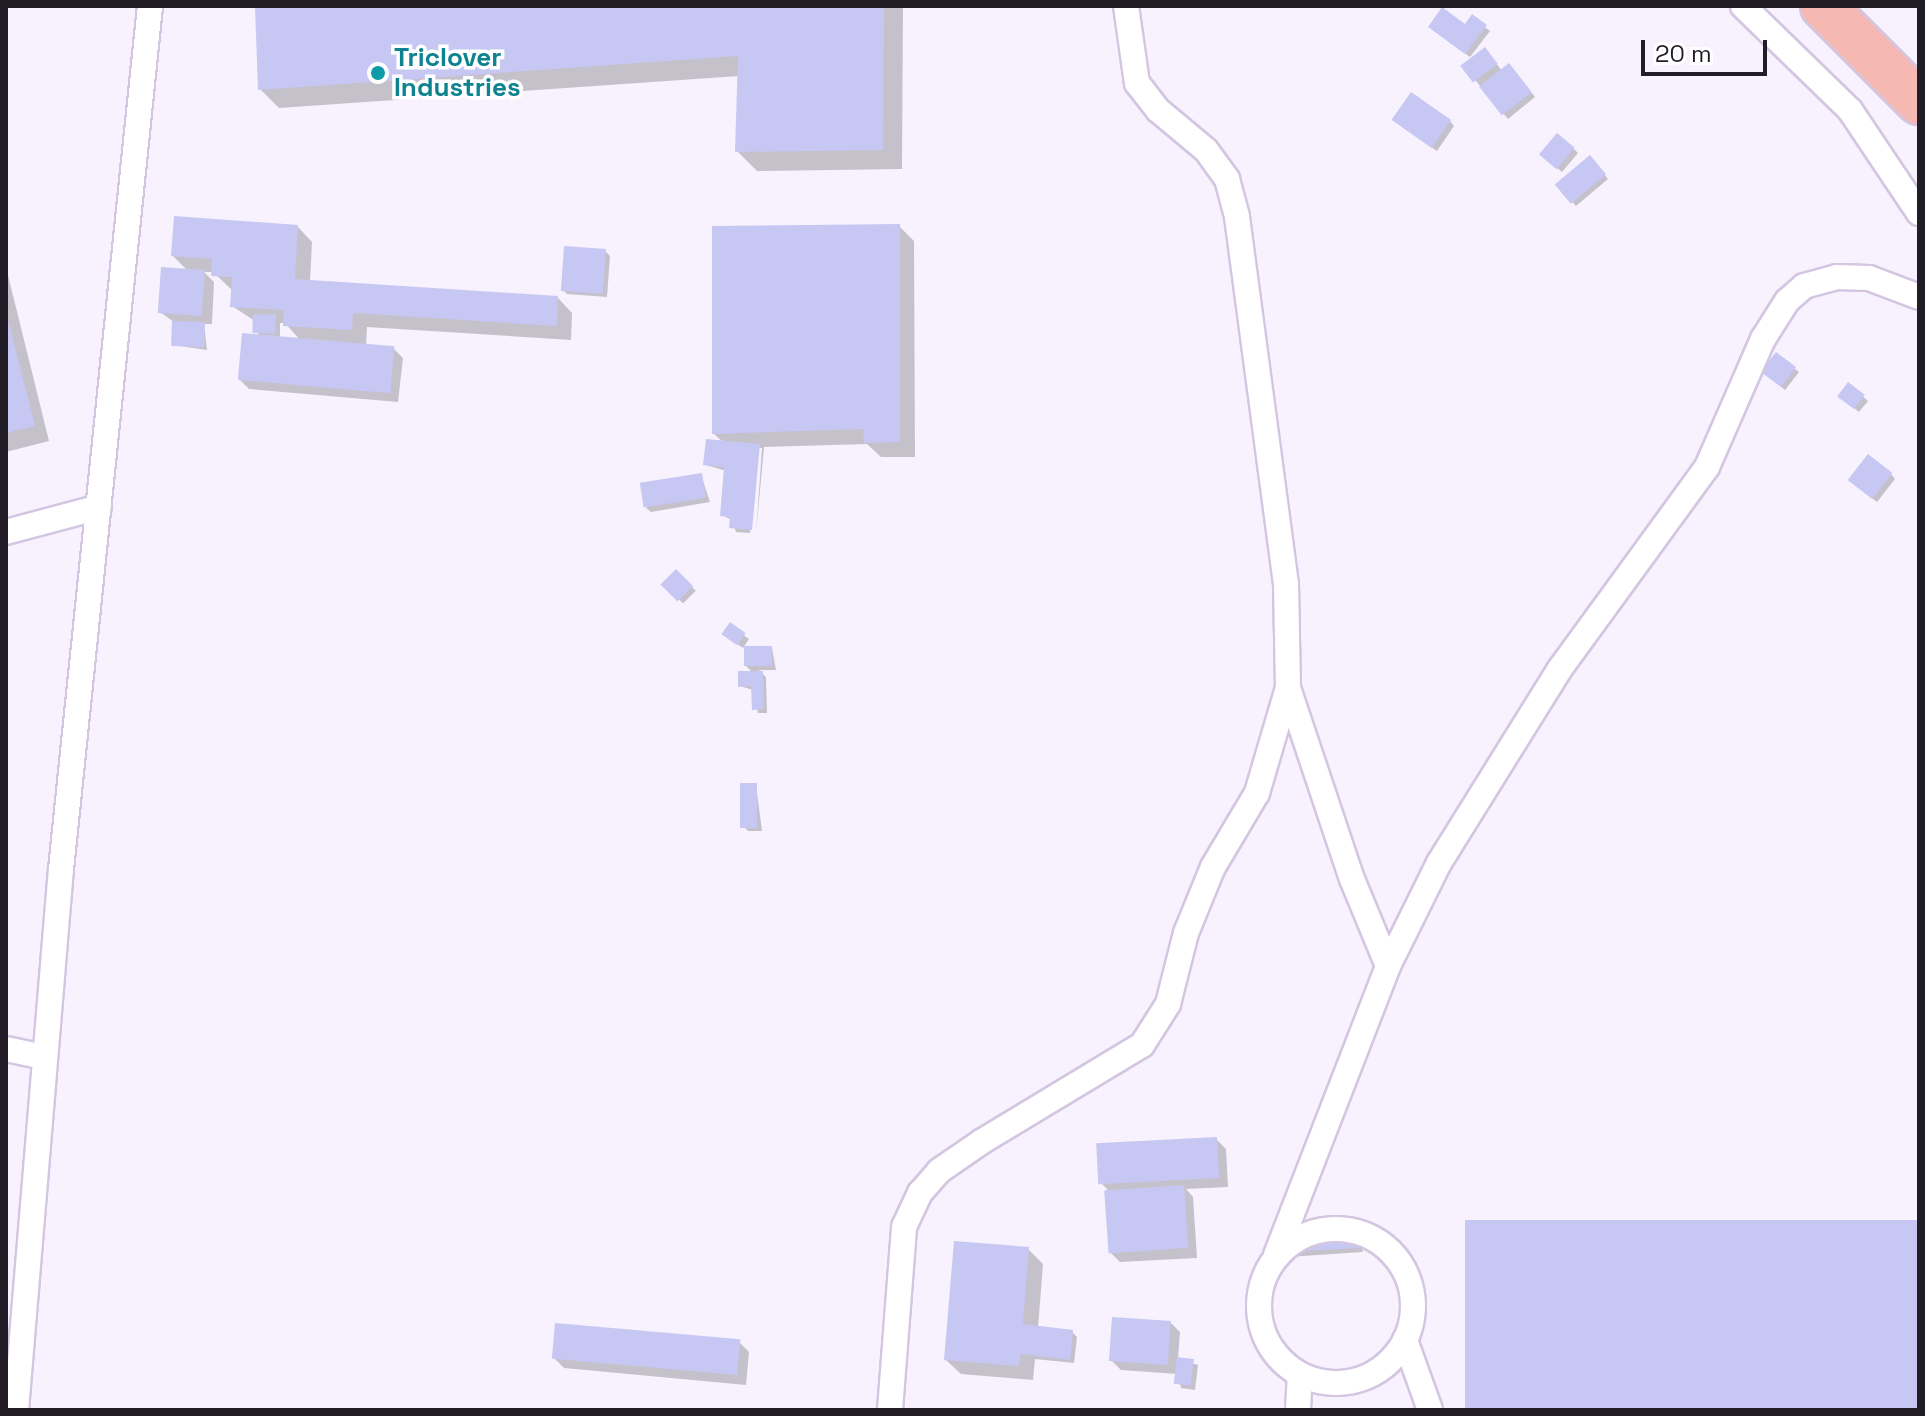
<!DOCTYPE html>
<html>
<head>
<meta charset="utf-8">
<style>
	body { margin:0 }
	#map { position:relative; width:1925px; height:1416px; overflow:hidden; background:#f7f2fd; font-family:"Space Grotesk",sans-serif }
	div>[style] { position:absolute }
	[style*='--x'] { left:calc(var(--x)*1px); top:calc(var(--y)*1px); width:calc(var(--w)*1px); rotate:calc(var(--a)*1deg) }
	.shadow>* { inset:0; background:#0003; transform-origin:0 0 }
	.building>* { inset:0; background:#c6c7f3; transform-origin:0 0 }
	.roads { filter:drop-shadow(2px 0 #d4c6e1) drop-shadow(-2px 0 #d4c6e1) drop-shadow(0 2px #d4c6e1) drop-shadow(0 -2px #d4c6e1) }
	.service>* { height:24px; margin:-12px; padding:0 12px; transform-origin:12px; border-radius:12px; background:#fff }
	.service>.ring { margin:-12px; padding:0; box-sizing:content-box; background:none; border:24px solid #fff; border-radius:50% }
	.trunk>* { height:44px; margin:-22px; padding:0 22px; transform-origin:22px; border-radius:22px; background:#f6b8b3 }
	.dots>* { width:22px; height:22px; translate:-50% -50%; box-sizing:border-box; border:4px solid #fff; border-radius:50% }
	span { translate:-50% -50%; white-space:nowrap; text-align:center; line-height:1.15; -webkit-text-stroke:7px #fff; paint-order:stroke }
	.culture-label { font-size:26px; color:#0d838f; font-weight:700 }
	.left { translate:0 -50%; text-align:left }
	.frame { position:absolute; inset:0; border:8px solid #221c26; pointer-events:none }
	.scale { position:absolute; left:1641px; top:40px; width:126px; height:36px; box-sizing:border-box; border:4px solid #221c26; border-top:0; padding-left:10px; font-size:24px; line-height:28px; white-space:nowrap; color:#221c26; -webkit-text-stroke:6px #fff; paint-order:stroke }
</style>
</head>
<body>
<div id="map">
	<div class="shadow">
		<div style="clip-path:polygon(257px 6px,903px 6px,902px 169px,757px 171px,737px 151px,739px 76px,279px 108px,260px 89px)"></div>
		<div style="clip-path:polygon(1472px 17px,1490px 31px,1470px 57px,1435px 31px,1466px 26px)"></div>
		<div style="clip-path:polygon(1489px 54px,1502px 71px,1513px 70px,1535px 97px,1508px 119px,1464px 67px)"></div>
		<div style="clip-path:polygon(1450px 121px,1454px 126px,1437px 151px,1398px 124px)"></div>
		<div style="clip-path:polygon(1574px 149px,1578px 153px,1562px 172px,1546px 159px)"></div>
		<div style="clip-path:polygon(1594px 162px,1608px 179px,1576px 206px,1557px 185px)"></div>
		<div style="clip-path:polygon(899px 226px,914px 241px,915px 457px,881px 457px,867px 444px,764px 447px,756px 534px,762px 448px,758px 448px,750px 533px,736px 532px,732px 520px,722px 515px,726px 471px,706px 465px,723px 442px,714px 434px)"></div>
		<div style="clip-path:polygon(evenodd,298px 227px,312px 242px,310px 282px,558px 298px,572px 313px,571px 340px,367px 327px,366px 346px,393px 348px,403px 358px,398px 402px,249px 389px,239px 379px,259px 337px,255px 321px,232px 306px,233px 291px,213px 272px,204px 272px,214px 282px,212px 324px,204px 324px,207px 350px,173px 345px,174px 322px,160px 312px,188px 271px,173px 256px,298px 227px,280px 323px,285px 323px,300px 340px,280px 338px,280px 323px)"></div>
		<div style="clip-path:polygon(605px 251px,610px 256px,607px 297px,567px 294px,563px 290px)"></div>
		<div style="clip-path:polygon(6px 267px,49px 441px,6px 452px)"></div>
		<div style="clip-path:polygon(1794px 368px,1799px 372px,1785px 390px,1768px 376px)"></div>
		<div style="clip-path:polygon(1849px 384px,1868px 401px,1859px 412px,1844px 400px)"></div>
		<div style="clip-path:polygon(1891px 474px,1895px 479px,1877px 502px,1854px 484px)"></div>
		<div style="clip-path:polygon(701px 475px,710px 502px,651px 512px,646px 508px)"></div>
		<div style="left:676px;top:571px;width:28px;height:18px;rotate:45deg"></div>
		<div style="clip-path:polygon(730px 625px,749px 639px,743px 648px,728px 638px)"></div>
		<div style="clip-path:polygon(772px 648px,776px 670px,759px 670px,766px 677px,767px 713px,758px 713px,753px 690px,740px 686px,753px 673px,746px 666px)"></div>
		<div style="clip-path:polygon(756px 785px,762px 831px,748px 831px,744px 827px)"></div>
		<div style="clip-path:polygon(1216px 1139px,1226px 1149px,1228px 1187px,1186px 1189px,1193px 1197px,1197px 1258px,1120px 1262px,1110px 1252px,1107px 1189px,1100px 1182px)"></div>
		<div style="clip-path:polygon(1358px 1231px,1363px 1252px,1287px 1257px,1282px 1252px)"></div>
		<div style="clip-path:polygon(1028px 1249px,1043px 1264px,1038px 1328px,1072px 1332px,1077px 1337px,1074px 1363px,1035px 1359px,1033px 1380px,961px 1374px,946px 1360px)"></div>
		<div style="clip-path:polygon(1170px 1322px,1180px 1332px,1178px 1359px,1198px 1365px,1195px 1390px,1181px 1388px,1178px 1374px,1121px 1370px,1111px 1360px)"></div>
		<div style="clip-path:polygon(739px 1342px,749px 1352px,746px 1385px,564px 1368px,554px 1358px)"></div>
		<div style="clip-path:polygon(1295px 1355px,1301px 1377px,1283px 1378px,1279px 1374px)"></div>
	</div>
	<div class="building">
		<div style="clip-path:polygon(255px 6px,884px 6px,883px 150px,735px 152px,738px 56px,258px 90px)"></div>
		<div style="clip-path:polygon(1442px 7px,1465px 24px,1472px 14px,1487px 25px,1465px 54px,1428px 27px)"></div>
		<div style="left:1485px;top:47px;width:21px;height:31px;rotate:53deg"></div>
		<div style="left:1509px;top:63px;width:37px;height:38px;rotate:52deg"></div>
		<div style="left:1411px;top:92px;width:49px;height:34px;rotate:35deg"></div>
		<div style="left:1557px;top:133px;width:23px;height:28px;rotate:40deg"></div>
		<div style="left:1590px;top:155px;width:25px;height:46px;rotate:50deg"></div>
		<div style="clip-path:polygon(174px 216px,298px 225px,295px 279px,558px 296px,557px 326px,353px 313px,352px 330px,283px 326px,284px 310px,230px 307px,232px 277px,211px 276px,212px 259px,171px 256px)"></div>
		<div style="clip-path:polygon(900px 224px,900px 442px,864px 443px,863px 429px,712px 434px,712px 226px)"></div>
		<div style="left:564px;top:246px;width:42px;height:45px;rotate:4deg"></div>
		<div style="left:161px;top:267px;width:44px;height:46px;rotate:4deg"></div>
		<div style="clip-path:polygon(6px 312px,35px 426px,6px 433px)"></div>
		<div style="left:253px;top:314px;width:23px;height:19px;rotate:2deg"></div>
		<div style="left:172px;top:321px;width:33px;height:25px;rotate:2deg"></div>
		<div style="left:242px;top:333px;width:153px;height:47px;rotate:5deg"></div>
		<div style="left:1776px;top:352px;width:25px;height:25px;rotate:37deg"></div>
		<div style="left:1848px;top:382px;width:21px;height:18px;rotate:37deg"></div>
		<div style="clip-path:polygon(706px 439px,760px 444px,752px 530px,729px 528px,730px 517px,720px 516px,724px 467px,703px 465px)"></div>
		<div style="left:1868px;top:454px;width:31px;height:33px;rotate:38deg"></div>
		<div style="left:702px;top:473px;width:25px;height:63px;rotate:81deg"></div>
		<div style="left:676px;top:569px;width:24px;height:22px;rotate:45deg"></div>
		<div style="left:730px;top:622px;width:19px;height:15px;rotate:35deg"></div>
		<div style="left:772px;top:646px;width:20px;height:28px;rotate:90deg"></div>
		<div style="clip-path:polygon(738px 671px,763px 671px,764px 709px,752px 710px,751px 686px,738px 687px)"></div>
		<div style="left:740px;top:783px;width:17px;height:45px"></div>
		<div style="left:1217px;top:1137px;width:41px;height:121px;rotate:87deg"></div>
		<div style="left:1184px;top:1185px;width:63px;height:80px;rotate:86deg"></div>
		<div style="left:1465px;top:1220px;width:454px;height:190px"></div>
		<div style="left:1359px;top:1229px;width:19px;height:79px;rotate:87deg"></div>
		<div style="clip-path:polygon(954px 1241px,1029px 1247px,1023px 1324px,1073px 1330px,1070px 1360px,1021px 1354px,1019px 1366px,944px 1360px)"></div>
		<div style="left:1112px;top:1317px;width:59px;height:44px;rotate:4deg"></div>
		<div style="left:555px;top:1323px;width:186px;height:36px;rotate:5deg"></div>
		<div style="left:1296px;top:1353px;width:20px;height:20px;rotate:87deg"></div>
		<div style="left:1177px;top:1357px;width:17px;height:27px;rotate:7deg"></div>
	</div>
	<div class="roads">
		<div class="service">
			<div style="--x:1126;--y:6;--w:78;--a:81.9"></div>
			<div style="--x:1137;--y:83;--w:34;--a:52"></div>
			<div style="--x:1158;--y:110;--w:62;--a:39.8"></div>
			<div style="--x:1206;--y:150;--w:36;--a:54"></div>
			<div style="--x:1227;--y:179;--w:39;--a:75"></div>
			<div style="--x:1237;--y:217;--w:370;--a:82.4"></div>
			<div style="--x:1286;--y:584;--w:104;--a:88.9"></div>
			<div style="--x:1288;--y:688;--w:201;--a:71.5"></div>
			<div style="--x:1352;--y:879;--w:94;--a:67.5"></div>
			<div style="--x:1388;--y:966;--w:115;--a:-63.7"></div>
			<div style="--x:1439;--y:863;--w:227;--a:-58.1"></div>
			<div style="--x:1559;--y:670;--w:251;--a:-53.9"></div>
			<div style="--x:1707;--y:467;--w:140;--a:-66.4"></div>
			<div style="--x:1763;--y:339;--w:45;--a:-57.7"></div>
			<div style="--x:1787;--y:301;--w:23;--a:-41"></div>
			<div style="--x:1804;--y:286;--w:34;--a:-15"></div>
			<div style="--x:1837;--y:277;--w:32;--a:2"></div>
			<div style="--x:1869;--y:278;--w:53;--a:20.8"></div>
			<div style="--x:1743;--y:6;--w:149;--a:44.2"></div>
			<div style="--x:1850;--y:110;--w:124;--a:56.2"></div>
			<div style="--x:6;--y:532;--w:96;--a:-15"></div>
			<div style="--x:6;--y:1049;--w:40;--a:12"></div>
			<div class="ring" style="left:1259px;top:1229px;width:130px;height:130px"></div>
			<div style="--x:1276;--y:1255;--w:310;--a:-68.8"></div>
			<div style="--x:1405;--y:1340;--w:74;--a:70.3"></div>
			<div style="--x:16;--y:1410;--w:543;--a:-85.25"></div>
			<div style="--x:61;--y:869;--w:868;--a:-84.11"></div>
			<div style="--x:890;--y:1410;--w:184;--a:-85.6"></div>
			<div style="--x:904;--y:1227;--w:38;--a:-65"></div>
			<div style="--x:920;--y:1193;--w:29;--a:-49"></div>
			<div style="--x:939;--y:1171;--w:51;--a:-34.6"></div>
			<div style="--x:981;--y:1142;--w:188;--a:-31.1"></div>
			<div style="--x:1142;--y:1045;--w:49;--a:-57.6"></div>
			<div style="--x:1168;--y:1004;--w:73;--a:-75.8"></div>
			<div style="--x:1186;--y:933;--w:71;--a:-67.8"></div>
			<div style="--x:1213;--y:867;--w:86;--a:-59.3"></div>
			<div style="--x:1257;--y:793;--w:109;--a:-73.6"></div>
			<div style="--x:1298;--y:1410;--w:35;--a:-87"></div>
		</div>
		<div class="trunk">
			<div style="--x:1823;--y:6;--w:136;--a:45"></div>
		</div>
	</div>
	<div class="dots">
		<div style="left:378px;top:73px;background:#0f9aa8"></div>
	</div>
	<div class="culture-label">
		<span class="left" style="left:394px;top:73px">Triclover<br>Industries</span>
	</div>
	<div class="frame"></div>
	<div class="scale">20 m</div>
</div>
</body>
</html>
